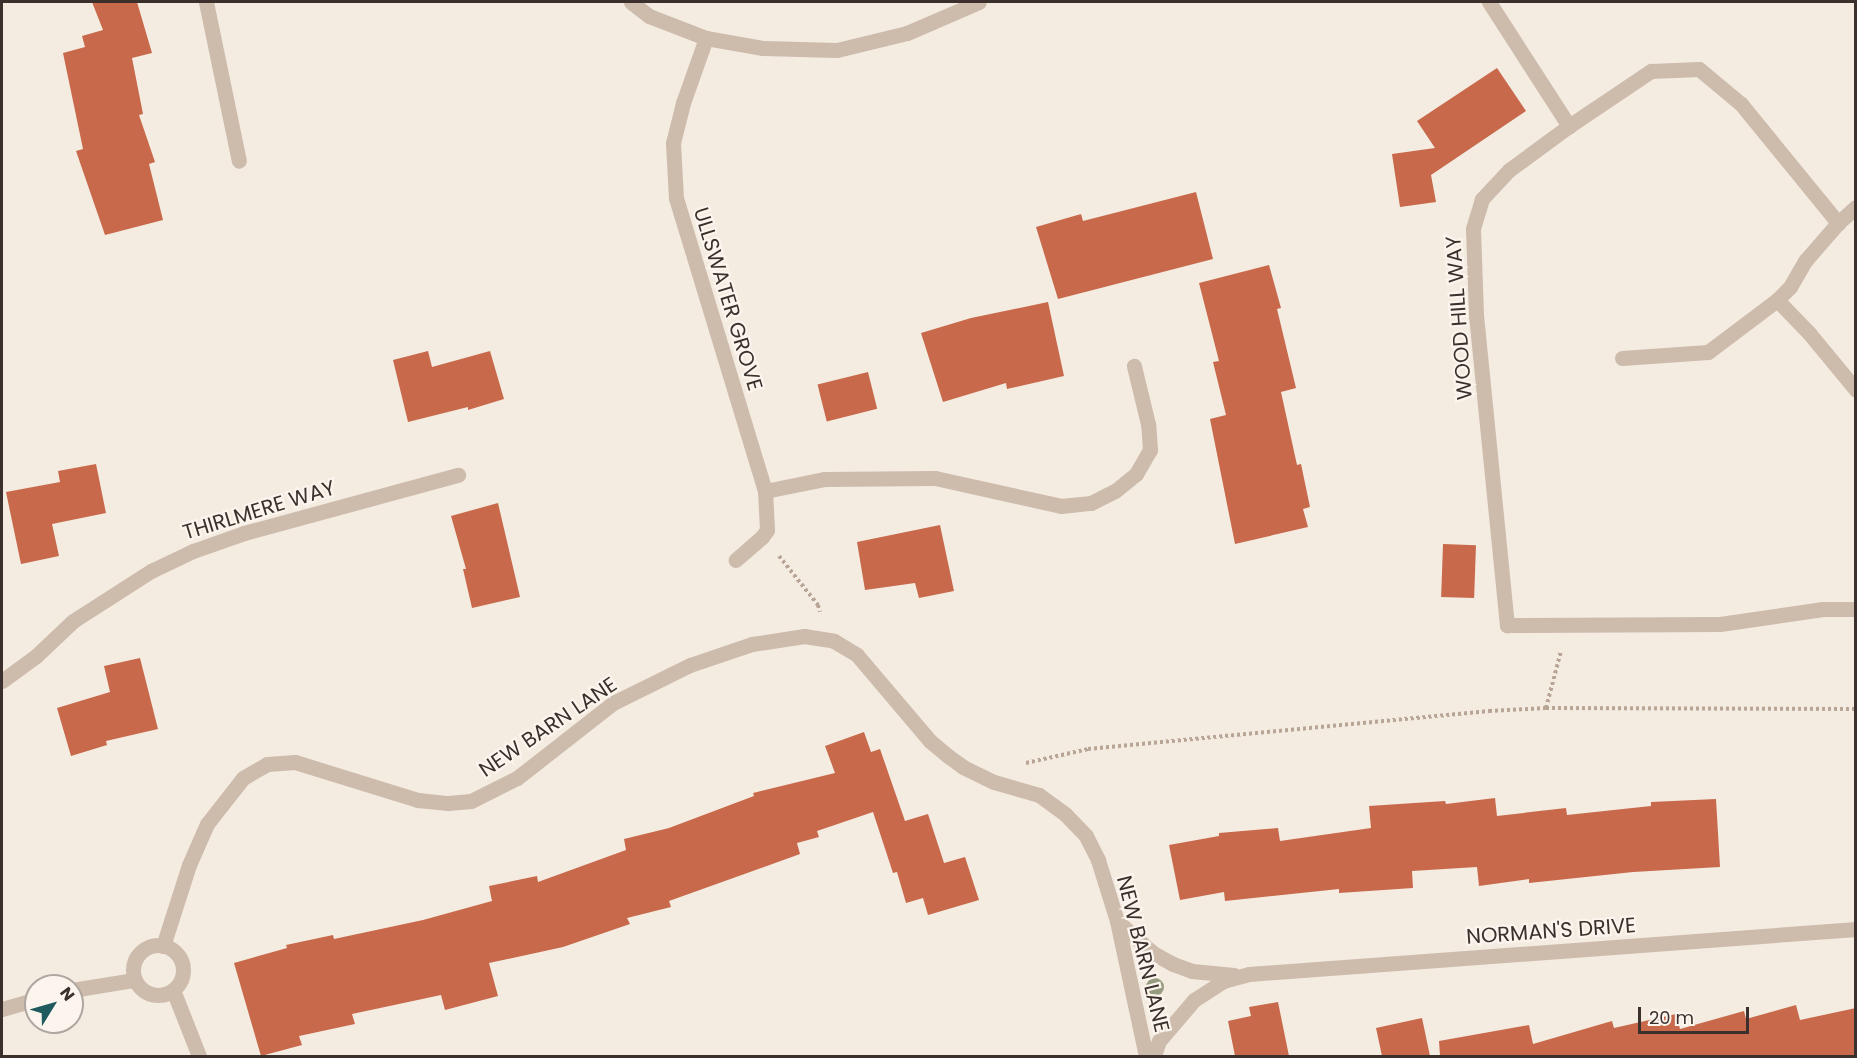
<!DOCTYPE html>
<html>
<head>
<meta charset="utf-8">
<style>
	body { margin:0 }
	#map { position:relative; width:1857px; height:1058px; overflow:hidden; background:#f4ebe1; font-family:Poppins,sans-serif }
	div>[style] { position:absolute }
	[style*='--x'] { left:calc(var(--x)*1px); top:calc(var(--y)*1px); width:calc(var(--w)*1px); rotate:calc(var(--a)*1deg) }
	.building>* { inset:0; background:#c8694b; transform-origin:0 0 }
	.path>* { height:4px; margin-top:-2px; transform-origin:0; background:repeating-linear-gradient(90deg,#b9a596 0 3px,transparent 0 6px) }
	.minor>* { height:15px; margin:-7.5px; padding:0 7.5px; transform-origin:7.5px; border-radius:7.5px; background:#cdbbac }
	.minor>.ring { margin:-7.5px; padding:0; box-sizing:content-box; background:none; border:15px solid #cdbbac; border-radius:50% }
	.trees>* { width:18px; height:18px; margin:-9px; border-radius:50%; background:#969b7f }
	span { translate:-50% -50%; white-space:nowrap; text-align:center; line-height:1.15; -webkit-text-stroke:4.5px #fbf5ee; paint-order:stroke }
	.street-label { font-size:21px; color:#3b302b }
	.frame { position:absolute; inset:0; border:3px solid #3b302b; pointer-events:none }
	.north { position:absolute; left:24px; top:974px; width:60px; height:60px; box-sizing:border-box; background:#fbf5ee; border:2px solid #aea6a0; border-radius:50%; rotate:53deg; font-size:16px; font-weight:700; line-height:24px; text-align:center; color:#3b302b }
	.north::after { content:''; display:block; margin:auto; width:21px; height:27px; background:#1f5a5e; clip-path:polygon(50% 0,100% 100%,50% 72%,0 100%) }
	.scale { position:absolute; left:1638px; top:1007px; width:111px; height:27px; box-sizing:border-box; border:3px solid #3b302b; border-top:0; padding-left:8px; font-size:18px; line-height:21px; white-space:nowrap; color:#3b302b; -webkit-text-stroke:4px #fbf5ee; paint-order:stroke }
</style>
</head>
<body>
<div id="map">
	<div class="building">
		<div style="clip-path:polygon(92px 2px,137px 2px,152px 53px,132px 58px,143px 114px,139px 115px,155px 162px,149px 164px,163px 220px,105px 235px,76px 151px,83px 149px,63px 53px,85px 47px,82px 36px,103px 30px)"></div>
		<div style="clip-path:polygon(1497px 68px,1526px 111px,1431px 175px,1436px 202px,1400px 207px,1392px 154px,1435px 148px,1417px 121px)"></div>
		<div style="clip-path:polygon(1196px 192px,1213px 259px,1058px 299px,1036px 227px,1081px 214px,1083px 221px)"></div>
		<div style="clip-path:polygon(1269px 265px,1281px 308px,1277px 309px,1296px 388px,1281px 392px,1297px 465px,1301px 464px,1310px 507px,1303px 509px,1308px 527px,1235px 544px,1210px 419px,1226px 415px,1213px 362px,1219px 361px,1199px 283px)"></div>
		<div style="clip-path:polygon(1048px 302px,1064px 376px,1007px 389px,1006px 383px,943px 402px,921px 333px,971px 318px)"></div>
		<div style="clip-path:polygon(428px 351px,432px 367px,490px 351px,504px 399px,468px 410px,468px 407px,408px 422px,393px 360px)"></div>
		<div style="left:868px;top:372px;width:38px;height:52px;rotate:76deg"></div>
		<div style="clip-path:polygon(96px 464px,106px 513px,52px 524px,59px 556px,21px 564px,6px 492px,60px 482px,58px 471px)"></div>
		<div style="clip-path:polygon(498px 503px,520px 597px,472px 608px,463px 569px,466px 569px,451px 516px)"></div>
		<div style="clip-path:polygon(940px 525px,954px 591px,919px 598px,915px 583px,865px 590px,857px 542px)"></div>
		<div style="left:1443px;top:544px;width:33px;height:53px;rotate:2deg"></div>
		<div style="clip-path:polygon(140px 658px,158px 729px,106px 741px,107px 745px,71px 756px,57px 708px,110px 692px,104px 666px)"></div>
		<div style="clip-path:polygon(864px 732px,871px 752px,880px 749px,905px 821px,928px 814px,944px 863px,965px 857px,979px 900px,928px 915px,923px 898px,906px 903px,897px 872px,893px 873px,873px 812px,817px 831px,819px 837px,797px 843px,800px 854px,669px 901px,671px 907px,627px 918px,630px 924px,563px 947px,489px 963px,498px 996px,445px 1010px,441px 995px,352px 1014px,355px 1024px,299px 1036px,302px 1045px,261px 1056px,234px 963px,287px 948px,286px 945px,333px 935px,334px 939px,423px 920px,492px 901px,489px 886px,537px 876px,538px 882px,626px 850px,624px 839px,669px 828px,754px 796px,753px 793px,835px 773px,825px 746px)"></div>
		<div style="clip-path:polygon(1495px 798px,1497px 816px,1566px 808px,1567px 815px,1651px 806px,1651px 802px,1716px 799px,1720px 867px,1633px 872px,1529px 883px,1529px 879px,1479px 886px,1477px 867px,1412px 871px,1413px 888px,1339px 893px,1339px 889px,1225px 901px,1224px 892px,1180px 900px,1169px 845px,1219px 836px,1219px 833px,1278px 828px,1280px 841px,1371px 828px,1369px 806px,1445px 801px,1446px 804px)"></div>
		<div style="clip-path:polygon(1278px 1002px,1289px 1056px,1235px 1056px,1228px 1021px,1251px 1016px,1249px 1007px)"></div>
		<div style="clip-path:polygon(1796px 1005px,1800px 1020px,1856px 1008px,1856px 1056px,1440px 1056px,1439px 1041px,1529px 1025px,1533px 1044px,1612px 1021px,1614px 1028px,1676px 1014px,1680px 1029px,1744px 1011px,1746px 1019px)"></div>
		<div style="clip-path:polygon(1422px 1018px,1430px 1056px,1382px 1056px,1376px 1028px)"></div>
	</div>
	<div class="path">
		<div style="--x:779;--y:556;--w:63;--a:51.5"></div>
		<div style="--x:818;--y:605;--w:7;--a:74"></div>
		<div style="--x:1546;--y:708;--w:59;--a:-75.3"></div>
		<div style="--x:1026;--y:763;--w:64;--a:-12.7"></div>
		<div style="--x:1088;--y:749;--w:403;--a:-5.4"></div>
		<div style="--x:1489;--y:711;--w:57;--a:-3"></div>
		<div style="--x:1546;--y:708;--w:310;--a:0.2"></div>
	</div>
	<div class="minor">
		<div style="--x:206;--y:2;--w:162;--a:78.3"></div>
		<div style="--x:631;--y:2;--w:23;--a:38"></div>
		<div style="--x:649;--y:16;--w:61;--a:21.1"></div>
		<div style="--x:706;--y:38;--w:58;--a:10"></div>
		<div style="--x:763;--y:48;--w:74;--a:1.5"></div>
		<div style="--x:837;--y:50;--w:72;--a:-13.7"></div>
		<div style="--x:907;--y:33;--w:78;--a:-23.3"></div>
		<div style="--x:1489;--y:2;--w:148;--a:57.2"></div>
		<div style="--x:1569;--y:126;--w:74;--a:143.7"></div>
		<div style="--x:1509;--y:170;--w:40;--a:133"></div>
		<div style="--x:1482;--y:199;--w:31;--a:107"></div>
		<div style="--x:1473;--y:229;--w:86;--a:88"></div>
		<div style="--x:1476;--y:315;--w:312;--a:84.3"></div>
		<div style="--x:1507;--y:625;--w:213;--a:-0.3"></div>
		<div style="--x:1720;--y:624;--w:104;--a:-8.3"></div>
		<div style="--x:1823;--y:609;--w:33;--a:0"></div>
		<div style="--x:706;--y:38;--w:69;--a:109.5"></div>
		<div style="--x:683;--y:103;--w:41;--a:104"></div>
		<div style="--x:673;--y:143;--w:55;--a:86.9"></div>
		<div style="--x:676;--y:198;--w:306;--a:73.1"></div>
		<div style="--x:765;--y:491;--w:39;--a:87"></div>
		<div style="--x:767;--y:530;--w:9;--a:126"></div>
		<div style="--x:762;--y:537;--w:35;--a:139"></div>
		<div style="--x:1569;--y:126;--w:99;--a:-33.9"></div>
		<div style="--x:1651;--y:71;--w:48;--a:-2.4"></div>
		<div style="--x:1699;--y:69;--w:55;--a:39.8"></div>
		<div style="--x:1741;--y:104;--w:154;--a:50.8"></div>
		<div style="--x:1838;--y:223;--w:24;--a:-42"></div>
		<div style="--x:1838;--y:223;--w:50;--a:131"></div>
		<div style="--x:1805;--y:261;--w:30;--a:120"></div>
		<div style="--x:1790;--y:287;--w:18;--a:135"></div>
		<div style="--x:1777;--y:300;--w:46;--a:45.9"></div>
		<div style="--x:1809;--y:333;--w:74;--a:50.5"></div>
		<div style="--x:1622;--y:358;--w:86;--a:-4"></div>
		<div style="--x:1708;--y:352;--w:86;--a:-37"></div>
		<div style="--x:765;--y:491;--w:60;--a:-11.5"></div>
		<div style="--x:824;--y:479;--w:111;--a:-0.5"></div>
		<div style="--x:935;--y:478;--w:129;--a:12.5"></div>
		<div style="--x:1061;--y:506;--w:30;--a:-6"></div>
		<div style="--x:1091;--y:503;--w:27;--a:-27"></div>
		<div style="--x:1115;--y:491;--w:27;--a:-39"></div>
		<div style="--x:1136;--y:474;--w:28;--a:-60"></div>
		<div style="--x:1150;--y:450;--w:26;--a:-94"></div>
		<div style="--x:1148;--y:424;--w:60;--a:-103.6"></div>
		<div style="--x:2;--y:681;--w:42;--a:-36.3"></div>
		<div style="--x:36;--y:656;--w:51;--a:-43.4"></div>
		<div style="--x:73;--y:621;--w:93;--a:-32.7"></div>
		<div style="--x:151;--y:571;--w:47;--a:-25.5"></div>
		<div style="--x:193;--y:551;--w:54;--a:-19.4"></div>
		<div style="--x:244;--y:533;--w:222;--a:-15.2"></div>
		<div style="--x:1117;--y:921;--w:48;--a:41.6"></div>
		<div style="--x:1153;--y:953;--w:23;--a:29"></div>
		<div style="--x:1173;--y:964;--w:20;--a:20"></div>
		<div style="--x:1192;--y:971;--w:42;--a:5.4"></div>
		<div class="ring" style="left:133px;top:945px;width:35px;height:35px"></div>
		<div style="--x:163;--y:946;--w:85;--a:-72.2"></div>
		<div style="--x:189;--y:865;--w:45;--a:-66.3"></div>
		<div style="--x:207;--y:824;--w:58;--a:-52"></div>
		<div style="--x:243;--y:778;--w:28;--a:-30"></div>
		<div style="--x:267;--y:764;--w:28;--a:-4"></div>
		<div style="--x:295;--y:762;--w:129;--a:17.2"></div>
		<div style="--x:418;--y:800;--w:30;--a:6"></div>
		<div style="--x:448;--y:803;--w:23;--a:-5"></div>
		<div style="--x:471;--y:801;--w:51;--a:-26.6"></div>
		<div style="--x:517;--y:778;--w:122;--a:-38"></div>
		<div style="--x:613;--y:703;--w:86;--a:-26.3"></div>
		<div style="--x:690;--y:665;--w:65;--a:-18.7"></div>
		<div style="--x:752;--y:644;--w:53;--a:-8.7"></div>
		<div style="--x:804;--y:636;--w:30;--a:9"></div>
		<div style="--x:834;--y:641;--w:27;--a:31"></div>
		<div style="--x:857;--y:655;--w:113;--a:49.7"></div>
		<div style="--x:930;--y:741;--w:23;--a:40"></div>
		<div style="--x:948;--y:756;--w:19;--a:36"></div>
		<div style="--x:963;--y:767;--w:34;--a:26"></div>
		<div style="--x:994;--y:782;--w:47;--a:16.1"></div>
		<div style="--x:1039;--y:795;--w:32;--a:36"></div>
		<div style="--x:1065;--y:814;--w:30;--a:46"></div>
		<div style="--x:1086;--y:836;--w:27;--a:63"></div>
		<div style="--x:1098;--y:860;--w:64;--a:72.7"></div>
		<div style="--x:1117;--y:921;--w:138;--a:77.9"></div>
		<div style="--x:72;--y:990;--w:63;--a:-9.2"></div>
		<div style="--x:173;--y:990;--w:71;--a:68.5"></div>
		<div style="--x:2;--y:1009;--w:35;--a:-16"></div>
		<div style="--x:1154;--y:1056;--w:16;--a:-72"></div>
		<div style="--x:1159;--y:1041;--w:54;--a:-49.5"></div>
		<div style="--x:1194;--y:1000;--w:35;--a:-33"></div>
		<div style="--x:1223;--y:981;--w:27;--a:-15"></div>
		<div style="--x:1249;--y:974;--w:609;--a:-4.24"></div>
	</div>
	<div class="trees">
		<div style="left:1155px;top:987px"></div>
	</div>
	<div class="street-label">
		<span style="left:728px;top:299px;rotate:73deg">ULLSWATER GROVE</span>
		<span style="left:1459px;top:318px;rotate:-94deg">WOOD HILL WAY</span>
		<span style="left:259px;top:510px;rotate:-17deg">THIRLMERE WAY</span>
		<span style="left:548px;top:727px;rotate:-34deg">NEW BARN LANE</span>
		<span style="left:1551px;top:931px;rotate:-4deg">NORMAN'S DRIVE</span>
		<span style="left:1143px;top:954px;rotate:76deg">NEW BARN LANE</span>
	</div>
	<div class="frame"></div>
	<div class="north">N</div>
	<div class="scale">20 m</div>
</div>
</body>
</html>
